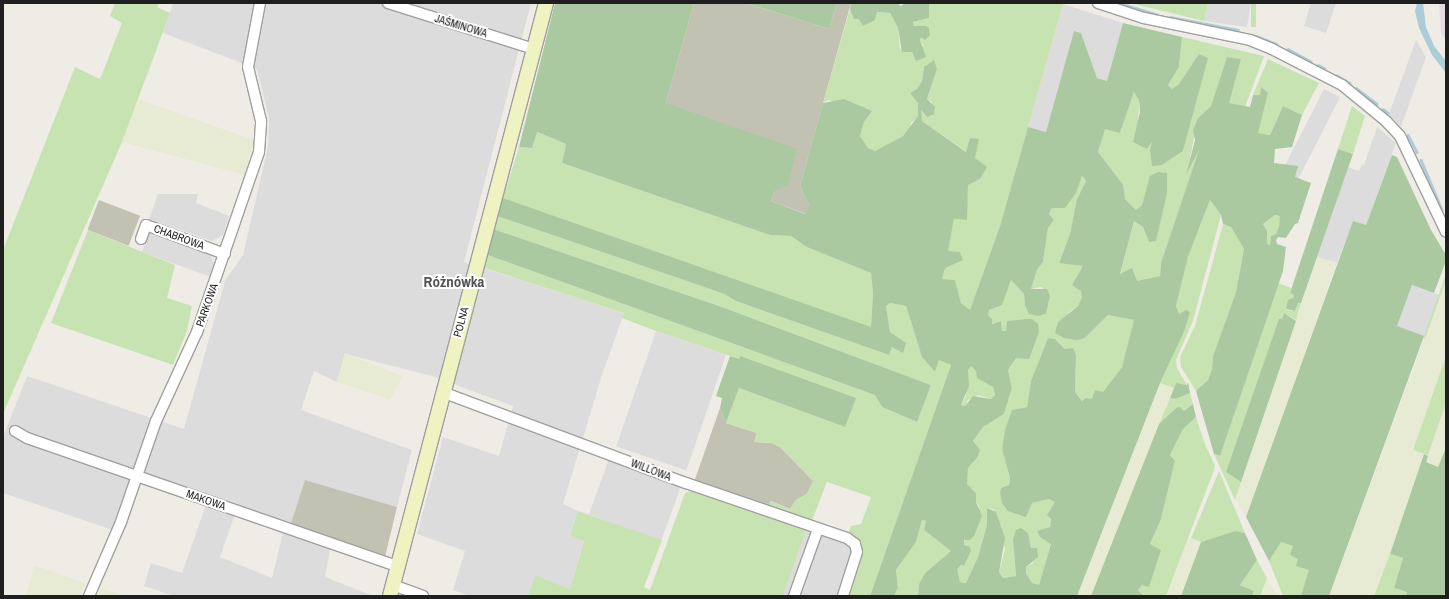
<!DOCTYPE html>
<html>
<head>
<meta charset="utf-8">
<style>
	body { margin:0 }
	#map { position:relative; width:1449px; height:599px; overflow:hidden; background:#efece6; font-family:"Archivo Narrow",sans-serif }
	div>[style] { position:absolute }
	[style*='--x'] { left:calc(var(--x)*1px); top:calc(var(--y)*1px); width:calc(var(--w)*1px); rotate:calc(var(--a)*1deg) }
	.residential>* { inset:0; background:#dddcdc; transform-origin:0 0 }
	.industrial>* { inset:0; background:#e7d9e4 }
	.construction>* { inset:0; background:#c2c2b3; transform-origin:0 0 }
	.farmland>* { inset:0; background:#e8ebd4; transform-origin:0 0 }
	.grass>* { inset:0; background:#c8e3b2; transform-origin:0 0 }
	.forest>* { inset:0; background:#aac9a0 }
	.water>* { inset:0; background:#acccd7 }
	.stream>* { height:2.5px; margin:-1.25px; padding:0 1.25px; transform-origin:1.25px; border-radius:1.25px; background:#acccd7 }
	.roads { filter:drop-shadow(1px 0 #a0a0a0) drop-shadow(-1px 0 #a0a0a0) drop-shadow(0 1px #a0a0a0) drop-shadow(0 -1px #a0a0a0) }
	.street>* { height:10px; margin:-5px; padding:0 5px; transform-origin:5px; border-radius:5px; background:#fff }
	.secondary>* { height:14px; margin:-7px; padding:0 7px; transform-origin:7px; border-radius:7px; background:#eef3c1 }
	span { translate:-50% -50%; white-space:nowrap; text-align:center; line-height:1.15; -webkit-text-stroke:4px #fff; paint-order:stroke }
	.street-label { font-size:11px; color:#1f1f1f }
	.district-label { font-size:15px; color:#525252; font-weight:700 }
	.frame { position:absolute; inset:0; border:4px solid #1f1f1f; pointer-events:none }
</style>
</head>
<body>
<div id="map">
	<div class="residential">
		<div style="clip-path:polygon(173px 3px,531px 3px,464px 262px,624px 313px,601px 378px,563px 504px,578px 511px,570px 535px,584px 540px,570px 589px,535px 575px,528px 596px,469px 596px,453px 590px,465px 551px,417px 534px,443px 437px,499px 456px,513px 406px,432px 376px,345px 354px,337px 382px,314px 371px,301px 410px,412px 450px,397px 507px,305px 480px,291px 523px,238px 505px,220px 557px,272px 578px,283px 533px,330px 549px,325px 577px,373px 596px,174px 596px,144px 586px,151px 563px,182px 573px,206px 505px,131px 477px,113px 530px,3px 493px,3px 437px,27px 376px,184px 429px,225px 281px,243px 255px,268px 147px,269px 118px,257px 69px,163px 33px)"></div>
		<div style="clip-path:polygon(1208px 3px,1251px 3px,1247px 27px,1204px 21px)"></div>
		<div style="clip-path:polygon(1311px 3px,1336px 3px,1326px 33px,1304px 26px)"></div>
		<div style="clip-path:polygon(1063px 4px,1123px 23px,1107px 81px,1097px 78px,1081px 33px,1074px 31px,1046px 132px,1028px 127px)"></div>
		<div style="clip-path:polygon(1416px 40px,1426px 57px,1401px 127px,1389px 114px)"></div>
		<div style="left:1324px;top:89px;width:18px;height:93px;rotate:27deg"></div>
		<div style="clip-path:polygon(1377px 127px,1396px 143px,1366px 225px,1353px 222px,1337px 263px,1317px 257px,1348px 167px,1359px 171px,1362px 164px,1364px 165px)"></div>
		<div style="clip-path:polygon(158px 194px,198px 194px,196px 203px,229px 216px,223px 235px,212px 241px,149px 219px)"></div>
		<div style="clip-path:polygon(149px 233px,210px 254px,214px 264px,211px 277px,142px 252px)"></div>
		<div style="left:1412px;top:285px;width:29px;height:44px;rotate:20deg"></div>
		<div style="left:656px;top:331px;width:74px;height:122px;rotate:19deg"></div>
		<div style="left:609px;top:459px;width:77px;height:59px;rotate:20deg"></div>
		<div style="clip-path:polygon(806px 530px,849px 544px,853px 552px,837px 596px,783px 596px)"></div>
	</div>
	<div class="industrial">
		<div style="clip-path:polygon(1439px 3px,1446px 3px,1446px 41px,1441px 34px)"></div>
	</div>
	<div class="construction">
		<div style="clip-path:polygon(694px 3px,746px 3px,829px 29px,837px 3px,851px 3px,800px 186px,809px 205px,806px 214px,771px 201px,775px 191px,666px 103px)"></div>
		<div style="left:99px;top:200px;width:44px;height:32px;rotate:21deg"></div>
		<div style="clip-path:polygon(720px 408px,726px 423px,757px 433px,754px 442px,772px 443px,780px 447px,813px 481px,807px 494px,796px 500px,790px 509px,771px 501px,768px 508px,694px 482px)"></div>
		<div style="clip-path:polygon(305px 480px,397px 507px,385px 557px,291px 523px)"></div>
	</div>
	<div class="farmland">
		<div style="clip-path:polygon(138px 99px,254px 140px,245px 175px,122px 142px)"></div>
		<div style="clip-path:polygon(1317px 257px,1337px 263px,1246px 517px,1235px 500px)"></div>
		<div style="clip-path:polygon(1446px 280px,1446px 356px,1413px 450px,1424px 454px,1390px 554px,1374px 596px,1329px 596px)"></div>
		<div style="clip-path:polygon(345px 353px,403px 376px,390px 400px,337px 382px)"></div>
		<div style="clip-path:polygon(1160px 383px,1174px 388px,1091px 596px,1077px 596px)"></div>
		<div style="clip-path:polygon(1446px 403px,1446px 448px,1439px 467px,1425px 462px)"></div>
		<div style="left:1188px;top:537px;width:14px;height:63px;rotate:21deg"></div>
		<div style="clip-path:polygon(34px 565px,86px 583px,80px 596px,26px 596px)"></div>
		<div style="clip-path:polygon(1267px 578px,1278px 596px,1260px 596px)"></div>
		<div style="clip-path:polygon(101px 588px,126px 596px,98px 596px)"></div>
	</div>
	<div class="grass">
		<div style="clip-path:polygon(115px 3px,159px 3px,157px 7px,170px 13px,122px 142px,3px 414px,3px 250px,75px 67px,100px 79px,122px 23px,110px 16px)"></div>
		<div style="clip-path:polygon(929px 3px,1063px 4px,1000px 226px,970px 311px,961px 303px,955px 280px,942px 279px,954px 219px,966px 220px,968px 184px,980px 179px,967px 152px,922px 121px,920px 110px,927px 117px,932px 102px,927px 99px,937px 69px,924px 67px,922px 81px,917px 89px,919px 116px,911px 123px,910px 128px,903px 136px,875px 151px,868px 148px,860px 136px,864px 122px,871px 111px,828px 100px,823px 103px,850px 9px,854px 19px,876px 12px,890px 13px,898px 28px,900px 49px,924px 46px,920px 41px,921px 36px,925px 39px,930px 34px,929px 28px,914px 26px,913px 22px,929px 18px)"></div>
		<div style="clip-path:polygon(1130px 3px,1208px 3px,1204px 21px)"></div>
		<div style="left:1251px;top:3px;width:5px;height:24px"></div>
		<div style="clip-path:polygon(1182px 37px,1264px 56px,1245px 107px,1228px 103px,1241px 59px,1227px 57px,1211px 106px,1198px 118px,1187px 173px,1201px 146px,1161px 263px,1160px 276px,1137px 281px,1120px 275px,1134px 221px,1143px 227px,1149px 242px,1156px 241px,1158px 227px,1146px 192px,1142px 205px,1136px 210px,1125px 199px,1122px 185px,1098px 152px,1105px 128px,1120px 133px,1134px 92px,1139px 100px,1138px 124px,1142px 146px,1147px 149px,1152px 142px,1162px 165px,1183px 151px,1195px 104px,1199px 55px,1179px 84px,1172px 89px,1168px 85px,1179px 67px)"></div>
		<div style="clip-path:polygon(1268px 59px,1319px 83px,1302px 115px,1283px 106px,1270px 135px,1258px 133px,1261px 87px,1260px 95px,1253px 95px)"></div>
		<div style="clip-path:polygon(1352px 106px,1365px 116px,1353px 154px,1338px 149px)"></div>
		<div style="clip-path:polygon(536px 132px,566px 144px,562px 163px,770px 235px,791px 236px,808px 247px,871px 273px,873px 293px,871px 328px,503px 198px,519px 147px,532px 148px)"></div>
		<div style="clip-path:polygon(1081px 176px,1086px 181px,1077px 199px,1070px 234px,1059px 262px,1083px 266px,1082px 297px,1078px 306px,1069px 312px,1064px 338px,1085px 338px,1108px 315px,1135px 320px,1122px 367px,1103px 392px,1092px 399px,1082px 401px,1075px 392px,1076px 355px,1073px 349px,1065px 349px,1055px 339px,1048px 339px,1031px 381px,1027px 407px,1012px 410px,1002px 449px,1010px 478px,1009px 485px,1005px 486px,1026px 516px,1032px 503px,1049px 499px,1055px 502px,1051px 511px,1050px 527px,1040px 537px,1051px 543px,1039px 586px,1032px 583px,1026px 573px,1026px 567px,1033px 563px,1037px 548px,1031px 548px,1028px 533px,1014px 551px,1016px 576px,1003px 578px,999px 572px,1005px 549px,993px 509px,988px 508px,987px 525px,978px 557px,966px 583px,960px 582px,956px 569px,960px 565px,964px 566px,971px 551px,963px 545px,979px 506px,976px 502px,976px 493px,966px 484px,968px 468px,977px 458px,973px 441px,983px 427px,1004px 414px,1012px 388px,1008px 370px,1016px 358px,1022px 357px,1025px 319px,1008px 321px,1006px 331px,1002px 331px,1001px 321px,992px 324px,992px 319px,988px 315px,989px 310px,1002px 304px,1011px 280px,1024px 294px,1025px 305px,1046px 314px,1050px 296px,1041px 287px,1031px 289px,1037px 270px,1043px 262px,1048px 228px,1054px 220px,1049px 214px,1052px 208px,1076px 193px)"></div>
		<div style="clip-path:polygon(1210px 200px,1221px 215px,1193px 321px,1176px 360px,1177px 368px,1187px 385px,1176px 383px,1174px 388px,1160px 383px,1184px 332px,1176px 306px,1188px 257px)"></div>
		<div style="clip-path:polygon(1275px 215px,1281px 216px,1279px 226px,1276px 234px,1271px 236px,1270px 245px,1267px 245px,1267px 231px,1263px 224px)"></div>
		<div style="clip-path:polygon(497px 216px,726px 294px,736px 301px,889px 355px,892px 347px,886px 306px,890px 303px,906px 306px,922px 357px,935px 372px,939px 360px,951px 365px,870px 596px,846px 596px,861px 559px,862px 549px,862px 544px,857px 539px,847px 536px,851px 526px,861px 524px,871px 497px,827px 482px,811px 523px,768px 508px,770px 501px,790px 509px,796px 500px,807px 494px,813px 481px,780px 447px,772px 443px,754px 442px,757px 433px,726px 423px,739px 388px,845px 427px,740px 356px,739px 359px,656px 331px,622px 318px,624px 313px,481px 267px,485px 254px,875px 395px,882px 407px,917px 422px,931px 385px,722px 307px,493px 229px)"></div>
		<div style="clip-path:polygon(1223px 224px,1231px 227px,1244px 249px,1236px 292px,1213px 356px,1212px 369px,1208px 380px,1196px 391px,1181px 367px,1180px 357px,1195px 326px)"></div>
		<div style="clip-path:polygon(88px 230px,175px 265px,167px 298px,192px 306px,187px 331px,173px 365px,51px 323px)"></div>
		<div style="clip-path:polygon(1446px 274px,1446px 280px,1425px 339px,1423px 338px)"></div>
		<div style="clip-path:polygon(1278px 283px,1291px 288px,1290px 293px,1294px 295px,1286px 310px,1295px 311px,1298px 302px,1301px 303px,1296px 320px,1284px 313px,1226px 472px,1241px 482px,1235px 500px,1214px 454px,1220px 456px)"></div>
		<div style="clip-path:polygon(1446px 356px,1446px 403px,1428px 455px,1413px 450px)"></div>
		<div style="clip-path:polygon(971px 365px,993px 387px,995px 395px,991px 399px,978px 395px,968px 400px,965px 406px,961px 405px,966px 396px,968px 370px)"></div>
		<div style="clip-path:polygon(1190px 393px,1193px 404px,1184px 411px,1176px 408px,1159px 424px,1170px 398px,1176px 399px)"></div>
		<div style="clip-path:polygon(1196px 417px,1206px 447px,1215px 465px,1214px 470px,1166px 596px,1144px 596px,1138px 590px,1142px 585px,1150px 544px,1161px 519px,1175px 461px,1170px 455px,1183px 429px)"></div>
		<div style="clip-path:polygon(1219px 471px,1245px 533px,1235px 531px,1201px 542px,1191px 538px)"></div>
		<div style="clip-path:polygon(691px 491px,806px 530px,783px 596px,528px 596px,535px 575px,570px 589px,584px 541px,570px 535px,578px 511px,662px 540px,644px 587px,650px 590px,685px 493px)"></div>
		<div style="clip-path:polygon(922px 520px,926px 521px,924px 530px,951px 551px,925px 573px,919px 584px,918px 596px,894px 596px,898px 588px,896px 570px,916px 542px)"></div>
		<div style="clip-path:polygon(1281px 542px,1293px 546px,1298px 559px,1310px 570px,1301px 596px,1283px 596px,1269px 561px)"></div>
		<div style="clip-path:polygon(1390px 554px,1403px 558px,1394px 588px,1407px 592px,1406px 596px,1374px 596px)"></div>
		<div style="clip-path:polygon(1257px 560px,1267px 578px,1260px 596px,1252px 596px,1254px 591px,1240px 585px)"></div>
	</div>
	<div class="forest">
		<div style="clip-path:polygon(evenodd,555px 3px,694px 3px,666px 103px,797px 149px,788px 185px,775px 191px,771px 201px,805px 214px,809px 205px,800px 186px,823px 103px,844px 99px,872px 111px,864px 122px,860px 136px,868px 148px,875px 151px,903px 136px,918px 116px,918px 103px,910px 93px,917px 89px,922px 81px,924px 67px,934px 60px,937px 69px,927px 99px,935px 107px,934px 114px,927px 117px,921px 110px,922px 121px,966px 152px,970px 138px,979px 139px,975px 158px,987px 167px,980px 179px,968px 185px,967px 220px,954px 219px,948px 251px,960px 252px,963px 260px,945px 268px,942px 279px,955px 280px,961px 303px,970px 310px,1000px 226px,1028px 127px,1046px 132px,1074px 31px,1081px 33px,1097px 78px,1107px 81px,1123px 23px,1182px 37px,1179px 67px,1168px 85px,1172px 89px,1179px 84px,1199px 54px,1208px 58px,1183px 151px,1162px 165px,1152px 166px,1150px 150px,1152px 142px,1147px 149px,1133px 142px,1140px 112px,1139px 100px,1134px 92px,1120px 133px,1105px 129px,1098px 152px,1123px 185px,1125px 199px,1136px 210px,1142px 205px,1150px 176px,1158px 172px,1167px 173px,1167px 193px,1156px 241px,1149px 242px,1143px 227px,1134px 221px,1120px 274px,1132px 268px,1137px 281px,1160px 276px,1161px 263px,1199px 150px,1186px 175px,1195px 140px,1193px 130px,1198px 118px,1211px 106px,1227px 57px,1241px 59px,1229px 103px,1250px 107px,1253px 95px,1260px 95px,1261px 87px,1268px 93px,1258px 133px,1270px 135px,1283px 106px,1302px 115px,1292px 147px,1275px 149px,1274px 163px,1298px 166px,1295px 177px,1311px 183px,1298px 223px,1295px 224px,1286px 238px,1278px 237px,1276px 240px,1277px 244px,1286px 247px,1283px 271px,1220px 456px,1214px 454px,1196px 391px,1208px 380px,1212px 369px,1213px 356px,1236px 292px,1244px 249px,1231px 227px,1223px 224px,1221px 215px,1210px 200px,1188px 257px,1176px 306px,1179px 314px,1186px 310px,1190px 312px,1184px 332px,1160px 383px,1077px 596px,918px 596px,919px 584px,925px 573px,951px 551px,924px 530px,926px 521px,922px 520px,916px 542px,896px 570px,898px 588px,894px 596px,870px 596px,951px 365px,939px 360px,935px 372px,922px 357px,906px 306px,890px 303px,886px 306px,890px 332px,906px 343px,903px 353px,892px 347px,889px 355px,736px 301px,725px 294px,497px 216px,503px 198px,871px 327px,873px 293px,871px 273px,807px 247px,791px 236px,770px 235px,562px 163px,566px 144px,537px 132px,532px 148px,519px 147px,555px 3px,1082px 176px,1086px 181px,1077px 199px,1070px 234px,1059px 263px,1083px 266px,1072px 285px,1081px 291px,1082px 297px,1078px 306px,1058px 322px,1055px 333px,1064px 338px,1077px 340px,1085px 338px,1108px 315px,1134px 320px,1122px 367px,1103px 392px,1095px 390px,1092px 399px,1086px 398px,1082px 401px,1075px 392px,1076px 355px,1073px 348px,1065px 349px,1055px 339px,1048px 338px,1031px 381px,1027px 407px,1012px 410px,1005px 430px,1002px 449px,1010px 478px,1009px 485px,1001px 488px,1000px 493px,1002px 503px,1008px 511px,1026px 517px,1032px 503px,1049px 499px,1055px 502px,1047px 515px,1051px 519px,1050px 527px,1037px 531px,1040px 537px,1051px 544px,1039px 585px,1032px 583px,1026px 573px,1026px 567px,1038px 557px,1037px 548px,1031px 548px,1028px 533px,1021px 528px,1016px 530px,1013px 539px,1016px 576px,1003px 578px,999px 572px,1005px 538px,996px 512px,987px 508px,987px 525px,978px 557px,966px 583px,960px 582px,957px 569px,961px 565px,964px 566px,971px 551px,970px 547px,964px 545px,964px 540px,970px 540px,974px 536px,982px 516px,976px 502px,976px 493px,967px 484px,968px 468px,977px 458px,980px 450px,973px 441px,983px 427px,1004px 414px,1012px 388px,1008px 370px,1016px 358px,1029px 359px,1039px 332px,1038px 324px,1032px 319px,1025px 319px,1007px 321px,1006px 331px,1002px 331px,1001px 321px,992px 324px,992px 319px,988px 315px,989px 310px,1002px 305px,1011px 280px,1024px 294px,1025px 305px,1029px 314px,1038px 316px,1046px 314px,1050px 296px,1047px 289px,1031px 289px,1037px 270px,1043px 262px,1048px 228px,1054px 220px,1049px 214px,1052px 208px,1065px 208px,1076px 193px,1082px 176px,555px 3px,1275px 215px,1280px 216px,1279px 226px,1276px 234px,1271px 236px,1270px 245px,1267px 244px,1267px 231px,1263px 224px,1275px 215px,555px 3px,971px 366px,976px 371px,977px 378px,993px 387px,995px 395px,991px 399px,973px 396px,965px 406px,961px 405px,969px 386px,968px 370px,971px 366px)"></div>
		<div style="clip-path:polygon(746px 3px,837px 3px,829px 29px)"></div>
		<div style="clip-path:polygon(851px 3px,899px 3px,900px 6px,907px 3px,929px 3px,929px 18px,913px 22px,914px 26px,926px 26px,929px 28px,930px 35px,925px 40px,921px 37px,920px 40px,926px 57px,916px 61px,912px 52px,902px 52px,898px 28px,890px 13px,877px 12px,875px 20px,863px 26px,859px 19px,854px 19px,850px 9px)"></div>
		<div style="clip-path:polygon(1338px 149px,1353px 154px,1301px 303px,1298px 303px,1295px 311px,1286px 309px,1288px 300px,1293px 298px,1294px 295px,1290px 293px)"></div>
		<div style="clip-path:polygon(1392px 155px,1397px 157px,1431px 230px,1446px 255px,1446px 261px,1434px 293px,1412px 285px,1397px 326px,1424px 336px,1329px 596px,1301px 596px,1309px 570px,1296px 566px,1298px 559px,1290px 555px,1293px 546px,1281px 542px,1269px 561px,1246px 517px,1353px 221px,1366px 225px)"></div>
		<div style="clip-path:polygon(493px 229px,722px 307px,931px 385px,917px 422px,882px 407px,875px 395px,485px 254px)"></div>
		<div style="clip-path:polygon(1284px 313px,1296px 321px,1241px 482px,1226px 472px,1279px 319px,1282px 319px)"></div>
		<div style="clip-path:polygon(730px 356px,739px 359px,740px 356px,856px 398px,845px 427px,739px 388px,726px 423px,720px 408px,722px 398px,716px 396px)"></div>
		<div style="clip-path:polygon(1188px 382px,1190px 393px,1176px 399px,1170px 398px,1176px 383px,1187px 385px)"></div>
		<div style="clip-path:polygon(1193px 404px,1196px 417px,1183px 429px,1170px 455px,1175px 461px,1161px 519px,1150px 544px,1161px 550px,1149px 587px,1142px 585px,1138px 590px,1144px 596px,1091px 596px,1159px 424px,1176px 408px,1180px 407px,1184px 411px)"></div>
		<div style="clip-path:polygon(1446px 448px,1446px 591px,1444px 596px,1406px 596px,1407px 592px,1394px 588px,1403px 558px,1390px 554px,1424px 454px,1428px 456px,1426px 462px,1438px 467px)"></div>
		<div style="clip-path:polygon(1235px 531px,1245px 533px,1257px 560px,1240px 585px,1254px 591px,1252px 596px,1181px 596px,1201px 542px)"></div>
	</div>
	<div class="water">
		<div style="clip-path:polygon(1417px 3px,1423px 3px,1426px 27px,1434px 46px,1446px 61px,1446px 73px,1432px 55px,1419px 28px,1415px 11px)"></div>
	</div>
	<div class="stream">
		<div style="--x:1119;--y:3;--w:39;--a:17"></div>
		<div style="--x:1170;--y:17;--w:69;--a:10.8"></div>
		<div style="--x:1256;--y:36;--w:22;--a:21"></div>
		<div style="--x:1288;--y:49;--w:26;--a:29"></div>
		<div style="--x:1318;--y:65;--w:7;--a:27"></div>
		<div style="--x:1336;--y:75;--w:16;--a:30"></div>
		<div style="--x:1356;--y:88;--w:26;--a:37"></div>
		<div style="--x:1383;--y:109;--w:6;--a:39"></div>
		<div style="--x:1408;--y:135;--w:19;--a:62"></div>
		<div style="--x:1421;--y:160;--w:54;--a:67.2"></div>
	</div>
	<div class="roads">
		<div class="street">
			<div style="--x:388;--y:3;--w:153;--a:17.5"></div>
			<div style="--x:1098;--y:3;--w:48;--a:18.1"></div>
			<div style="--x:1144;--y:18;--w:108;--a:11.7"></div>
			<div style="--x:1250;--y:40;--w:24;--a:22"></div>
			<div style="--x:1272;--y:49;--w:79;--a:27.2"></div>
			<div style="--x:1342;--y:85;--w:57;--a:39.3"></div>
			<div style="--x:1386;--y:121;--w:21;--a:47"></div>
			<div style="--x:1400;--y:136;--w:106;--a:64.4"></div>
			<div style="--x:141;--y:239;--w:15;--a:-70"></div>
			<div style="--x:146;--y:225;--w:84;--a:20.2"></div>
			<div style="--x:442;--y:392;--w:260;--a:20.5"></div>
			<div style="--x:686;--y:483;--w:170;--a:18.9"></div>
			<div style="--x:847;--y:538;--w:10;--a:37"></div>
			<div style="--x:855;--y:544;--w:8;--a:76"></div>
			<div style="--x:857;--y:552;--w:46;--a:107.7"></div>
			<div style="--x:15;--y:431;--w:14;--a:30"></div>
			<div style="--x:27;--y:438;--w:392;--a:19.1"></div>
			<div style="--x:393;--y:585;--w:32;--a:20"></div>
			<div style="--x:89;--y:596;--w:81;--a:-66.6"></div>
			<div style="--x:121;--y:522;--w:107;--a:-70.9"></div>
			<div style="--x:156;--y:421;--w:98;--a:-65.3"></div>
			<div style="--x:197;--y:332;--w:190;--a:-71"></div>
			<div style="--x:259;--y:152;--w:31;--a:-86"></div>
			<div style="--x:261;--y:121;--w:56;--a:-103.5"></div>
			<div style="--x:248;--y:67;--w:65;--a:-79.4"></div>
			<div style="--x:794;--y:596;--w:71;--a:-70.3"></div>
		</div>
		<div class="secondary">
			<div style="--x:390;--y:596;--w:613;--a:-75.26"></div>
		</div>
	</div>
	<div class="street-label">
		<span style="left:461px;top:26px;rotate:17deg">JAŚMINOWA</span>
		<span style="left:179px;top:237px;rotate:20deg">CHABROWA</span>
		<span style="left:207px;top:305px;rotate:-70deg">PARKOWA</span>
		<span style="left:461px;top:322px;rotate:-75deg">POLNA</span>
		<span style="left:651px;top:470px;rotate:21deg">WILLOWA</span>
		<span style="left:206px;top:500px;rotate:19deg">MAKOWA</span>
	</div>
	<div class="district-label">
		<span style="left:454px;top:282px">Różnówka</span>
	</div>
	<div class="frame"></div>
</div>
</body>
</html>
